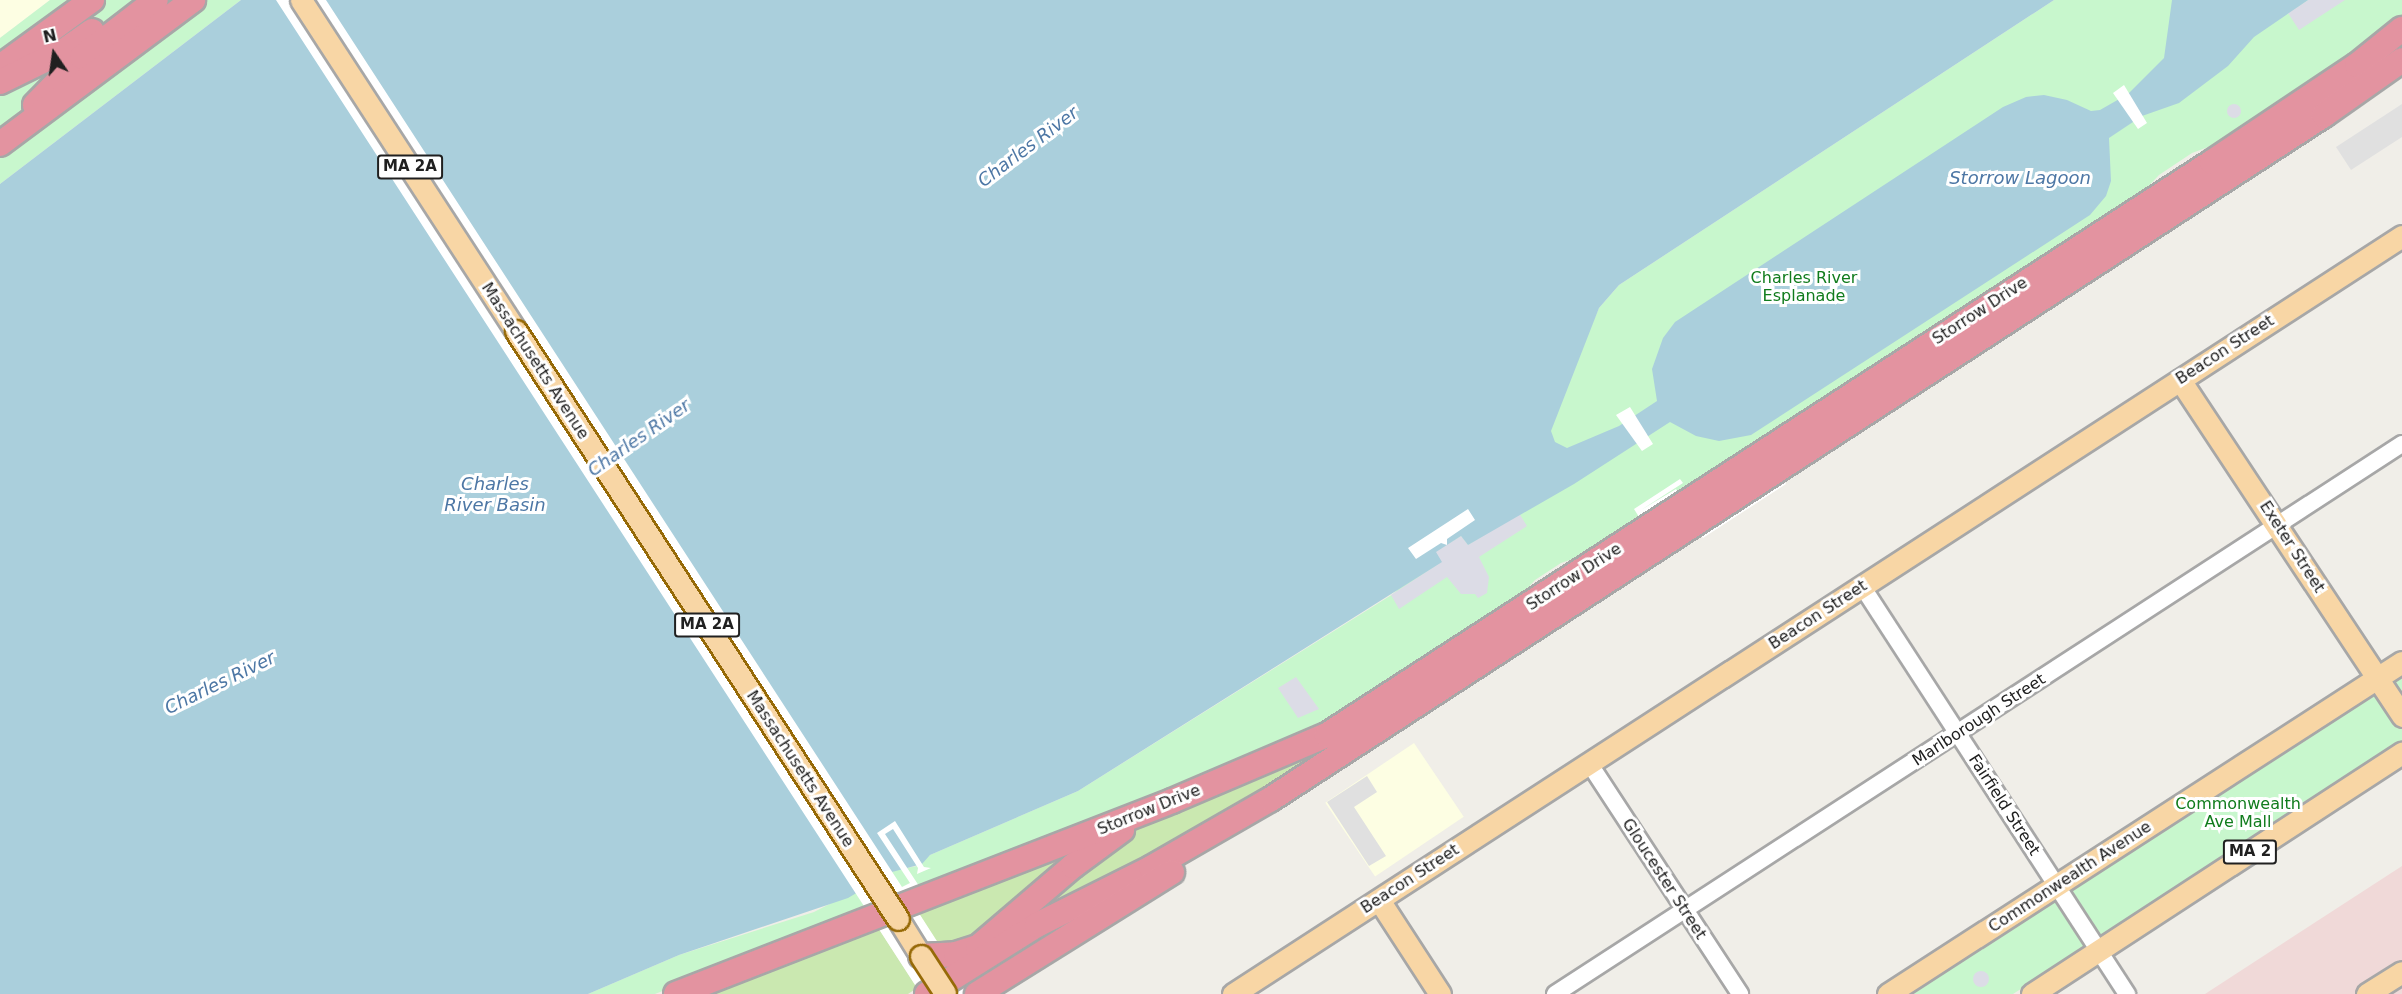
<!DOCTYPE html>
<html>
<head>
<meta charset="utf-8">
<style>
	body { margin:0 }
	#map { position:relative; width:2402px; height:994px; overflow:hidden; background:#f0eee8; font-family:"DejaVu Sans",sans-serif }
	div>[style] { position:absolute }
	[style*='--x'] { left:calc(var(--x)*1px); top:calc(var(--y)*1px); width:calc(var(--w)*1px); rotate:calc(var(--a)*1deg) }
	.commercial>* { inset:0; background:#f0d9d8 }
	.education>* { inset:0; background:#fdfee3; transform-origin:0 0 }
	.grass>* { inset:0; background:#cae8b0 }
	.park>* { inset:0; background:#c8f7cd }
	.parking>* { inset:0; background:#e0e0e0 }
	.plaza>* { inset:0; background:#dcdce6 }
	.round { border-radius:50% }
	.water>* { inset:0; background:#aacfdc }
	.pier>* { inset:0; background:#fff }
	.roads { filter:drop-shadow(2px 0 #a7a7a7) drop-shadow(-2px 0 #a7a7a7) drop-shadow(0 2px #a7a7a7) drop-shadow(0 -2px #a7a7a7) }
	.minor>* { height:16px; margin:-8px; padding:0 8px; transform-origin:8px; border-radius:8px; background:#fff }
	.major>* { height:21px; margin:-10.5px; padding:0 10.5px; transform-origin:10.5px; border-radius:10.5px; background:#f8d6a5 }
	.highway>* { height:24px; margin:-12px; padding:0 12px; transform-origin:12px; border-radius:12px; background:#e393a0 }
	.bridges { filter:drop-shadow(2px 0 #966a07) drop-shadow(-2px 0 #966a07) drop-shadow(0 2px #966a07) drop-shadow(0 -2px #966a07) }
	.major-bridge>* { height:21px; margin:-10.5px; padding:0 10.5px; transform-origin:10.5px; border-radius:10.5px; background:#f8d6a5 }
	span { translate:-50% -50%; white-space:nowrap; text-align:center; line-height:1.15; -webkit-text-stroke:6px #fff; paint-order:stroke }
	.shield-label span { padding:2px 4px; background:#fff; border:2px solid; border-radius:4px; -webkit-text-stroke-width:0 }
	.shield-label { font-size:15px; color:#202020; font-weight:700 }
	.park-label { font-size:16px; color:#117c1d }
	.street-label { font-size:16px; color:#202020 }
	.water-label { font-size:18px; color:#4d77a5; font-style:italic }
	.north { position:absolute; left:24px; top:24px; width:60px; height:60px; -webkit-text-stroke:4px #fff; paint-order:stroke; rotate:347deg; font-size:16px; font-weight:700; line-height:24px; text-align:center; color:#202020 }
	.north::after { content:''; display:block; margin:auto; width:21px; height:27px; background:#202020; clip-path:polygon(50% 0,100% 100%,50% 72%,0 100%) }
</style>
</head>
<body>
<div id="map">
	<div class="commercial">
		<div style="clip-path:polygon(2402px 866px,2402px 994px,2205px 994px)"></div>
	</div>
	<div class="education">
		<div style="clip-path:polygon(0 0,50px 0,0 38px)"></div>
		<div style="left:1414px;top:743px;width:89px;height:107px;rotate:56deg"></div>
	</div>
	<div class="grass">
		<div style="clip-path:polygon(1337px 742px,1179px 843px,1021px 924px,940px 947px,919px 914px,1273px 773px)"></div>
		<div style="clip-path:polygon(879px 929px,917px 988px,908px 994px,713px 994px)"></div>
	</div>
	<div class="park">
		<div style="clip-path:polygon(50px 0,241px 0,0 184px,0 38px)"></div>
		<div style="clip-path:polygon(2054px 0,2402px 0,2402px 15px,2339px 63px,2219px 143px,2192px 153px,2159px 175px,2141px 194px,1587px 554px,1561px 563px,1535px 580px,1515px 602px,1323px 723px,1262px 752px,655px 994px,588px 994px,679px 955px,814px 912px,896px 870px,917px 866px,930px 855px,1078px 791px,1393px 594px,1435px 552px,1461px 536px,1468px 545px,1519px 513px,1585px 340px,1599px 308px,1619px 285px)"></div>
		<div style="clip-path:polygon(2402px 672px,2402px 742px,2013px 994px,1907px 994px)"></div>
	</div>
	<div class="parking">
		<div style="clip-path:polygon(2402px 104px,2402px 137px,2351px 170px,2336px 147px)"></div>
		<div style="clip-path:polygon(1367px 776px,1377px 792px,1354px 807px,1386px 856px,1369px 866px,1327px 802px)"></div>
	</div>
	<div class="plaza">
		<div style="clip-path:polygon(2308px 0,2345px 0,2299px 30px,2288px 13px)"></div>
		<div class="round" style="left:2227px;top:104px;width:14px;height:14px"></div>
		<div style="clip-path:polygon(1519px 513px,1527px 526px,1479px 557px,1489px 577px,1487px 593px,1478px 598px,1475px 594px,1461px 594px,1447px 577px,1399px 609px,1391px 595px,1441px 562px,1435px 552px,1461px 536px,1468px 545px)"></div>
		<div style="clip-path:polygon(1296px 677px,1319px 709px,1298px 718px,1278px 688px)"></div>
		<div class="round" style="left:1973px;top:971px;width:16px;height:16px"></div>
	</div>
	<div class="water">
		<div style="clip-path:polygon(241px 0,2054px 0,1619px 285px,1599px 308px,1551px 431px,1555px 442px,1567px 448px,1619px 426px,1657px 401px,1652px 369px,1663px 338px,1675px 322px,2003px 107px,2026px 97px,2044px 95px,2067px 100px,2091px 111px,2100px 110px,2128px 94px,2164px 58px,2172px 0,2308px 0,2254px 37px,2228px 66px,2179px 103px,2142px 116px,2109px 138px,2111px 181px,2106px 196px,2090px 215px,1751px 435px,1719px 441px,1696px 436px,1670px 422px,1574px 484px,1468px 545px,1461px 536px,1436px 552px,1442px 562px,1078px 791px,930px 855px,922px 864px,892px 872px,848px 898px,679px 955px,588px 994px,0 994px,0 184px)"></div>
	</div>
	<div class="pier">
		<div style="clip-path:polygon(276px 0,326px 0,902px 887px,910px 883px,877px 833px,895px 821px,924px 867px,931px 868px,917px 874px,918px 868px,893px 829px,885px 834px,919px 886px,906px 893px,971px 994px,921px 994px)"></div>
		<div style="clip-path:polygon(2124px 85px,2147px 123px,2138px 129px,2113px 93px)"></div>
		<div style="clip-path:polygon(1630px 407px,1653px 444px,1642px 451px,1616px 415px)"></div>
		<div style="clip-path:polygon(1680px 479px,1683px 483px,1641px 510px,1676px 489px,1705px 532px,1784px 480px,1786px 484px,1703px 538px,1674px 495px,1639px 517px,1634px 509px)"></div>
		<div style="clip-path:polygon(1468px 509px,1475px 520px,1447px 539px,1447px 545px,1441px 543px,1416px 559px,1408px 548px)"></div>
	</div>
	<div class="roads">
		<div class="minor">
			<div style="--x:1862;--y:586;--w:487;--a:57"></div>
			<div style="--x:1589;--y:763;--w:276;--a:56.8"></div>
			<div style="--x:1555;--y:994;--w:1010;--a:-33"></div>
		</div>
		<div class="major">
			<div style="--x:301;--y:0;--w:395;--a:57"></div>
			<div style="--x:2180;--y:380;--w:403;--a:56.5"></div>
			<div style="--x:1379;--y:900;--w:112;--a:57"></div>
			<div style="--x:898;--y:919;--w:44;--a:58.1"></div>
			<div style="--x:1233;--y:994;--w:1393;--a:-32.96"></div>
			<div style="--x:1888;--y:994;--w:612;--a:-32.86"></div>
			<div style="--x:2032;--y:994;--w:442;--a:-33.1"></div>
			<div style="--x:2367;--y:994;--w:41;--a:-32.2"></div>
		</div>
		<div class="highway">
			<div style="--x:0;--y:67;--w:114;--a:-36.1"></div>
			<div style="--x:0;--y:82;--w:72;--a:-26.2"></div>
			<div style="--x:65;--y:50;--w:33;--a:-35"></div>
			<div style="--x:35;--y:105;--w:67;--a:-45.6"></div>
			<div style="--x:82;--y:57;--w:93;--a:-37.6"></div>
			<div style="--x:0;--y:144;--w:241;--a:-36.7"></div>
			<div style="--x:921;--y:956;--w:35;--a:-3"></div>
			<div style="--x:956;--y:954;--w:23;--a:-18"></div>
			<div style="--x:978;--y:947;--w:125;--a:-40.5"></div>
			<div style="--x:1073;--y:866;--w:61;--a:-36.3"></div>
			<div style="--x:676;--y:994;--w:532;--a:-21.26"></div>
			<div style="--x:1172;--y:801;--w:168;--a:-23.1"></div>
			<div style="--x:1327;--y:735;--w:1054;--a:-32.92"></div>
			<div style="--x:2212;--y:162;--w:174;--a:-33.8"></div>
			<div style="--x:2357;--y:65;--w:58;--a:-38.7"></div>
			<div style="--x:927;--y:994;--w:130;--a:-32.1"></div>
			<div style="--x:1037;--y:925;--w:127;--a:-26.6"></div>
			<div style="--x:1151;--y:868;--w:138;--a:-29.9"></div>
			<div style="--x:1271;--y:799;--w:1256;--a:-33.01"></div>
			<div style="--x:2324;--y:115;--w:95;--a:-35.2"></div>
			<div style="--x:977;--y:994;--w:230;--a:-32"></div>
		</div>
	</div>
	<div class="bridges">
		<div class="major-bridge">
			<div style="--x:516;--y:331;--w:701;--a:56.99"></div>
			<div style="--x:921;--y:956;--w:44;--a:57"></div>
		</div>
	</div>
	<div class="shield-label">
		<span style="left:410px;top:167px">MA 2A</span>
		<span style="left:707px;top:625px">MA 2A</span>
		<span style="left:2250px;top:852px">MA 2</span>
	</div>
	<div class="park-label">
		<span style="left:1804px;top:287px">Charles River<br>Esplanade</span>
		<span style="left:2238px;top:813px">Commonwealth<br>Ave Mall</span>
	</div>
	<div class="street-label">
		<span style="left:1980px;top:311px;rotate:-33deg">Storrow Drive</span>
		<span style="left:2225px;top:350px;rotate:-33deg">Beacon Street</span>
		<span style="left:535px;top:361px;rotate:57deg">Massachusetts Avenue</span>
		<span style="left:2292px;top:547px;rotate:57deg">Exeter Street</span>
		<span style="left:1574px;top:577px;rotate:-33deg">Storrow Drive</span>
		<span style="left:1818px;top:615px;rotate:-33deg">Beacon Street</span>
		<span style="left:1979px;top:720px;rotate:-33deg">Marlborough Street</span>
		<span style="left:800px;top:769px;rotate:57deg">Massachusetts Avenue</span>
		<span style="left:2004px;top:805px;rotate:57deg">Fairfield Street</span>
		<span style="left:1149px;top:810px;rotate:-22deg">Storrow Drive</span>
		<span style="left:2070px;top:877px;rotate:-33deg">Commonwealth Avenue</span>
		<span style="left:1410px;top:879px;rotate:-33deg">Beacon Street</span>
		<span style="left:1664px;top:879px;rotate:57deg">Gloucester Street</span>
	</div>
	<div class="water-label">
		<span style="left:1028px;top:147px;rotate:-37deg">Charles River</span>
		<span style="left:2020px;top:178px">Storrow Lagoon</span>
		<span style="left:639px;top:438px;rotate:-35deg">Charles River</span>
		<span style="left:495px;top:495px">Charles<br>River Basin</span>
		<span style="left:220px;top:683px;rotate:-26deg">Charles River</span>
	</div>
	<div class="north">N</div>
</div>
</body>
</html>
